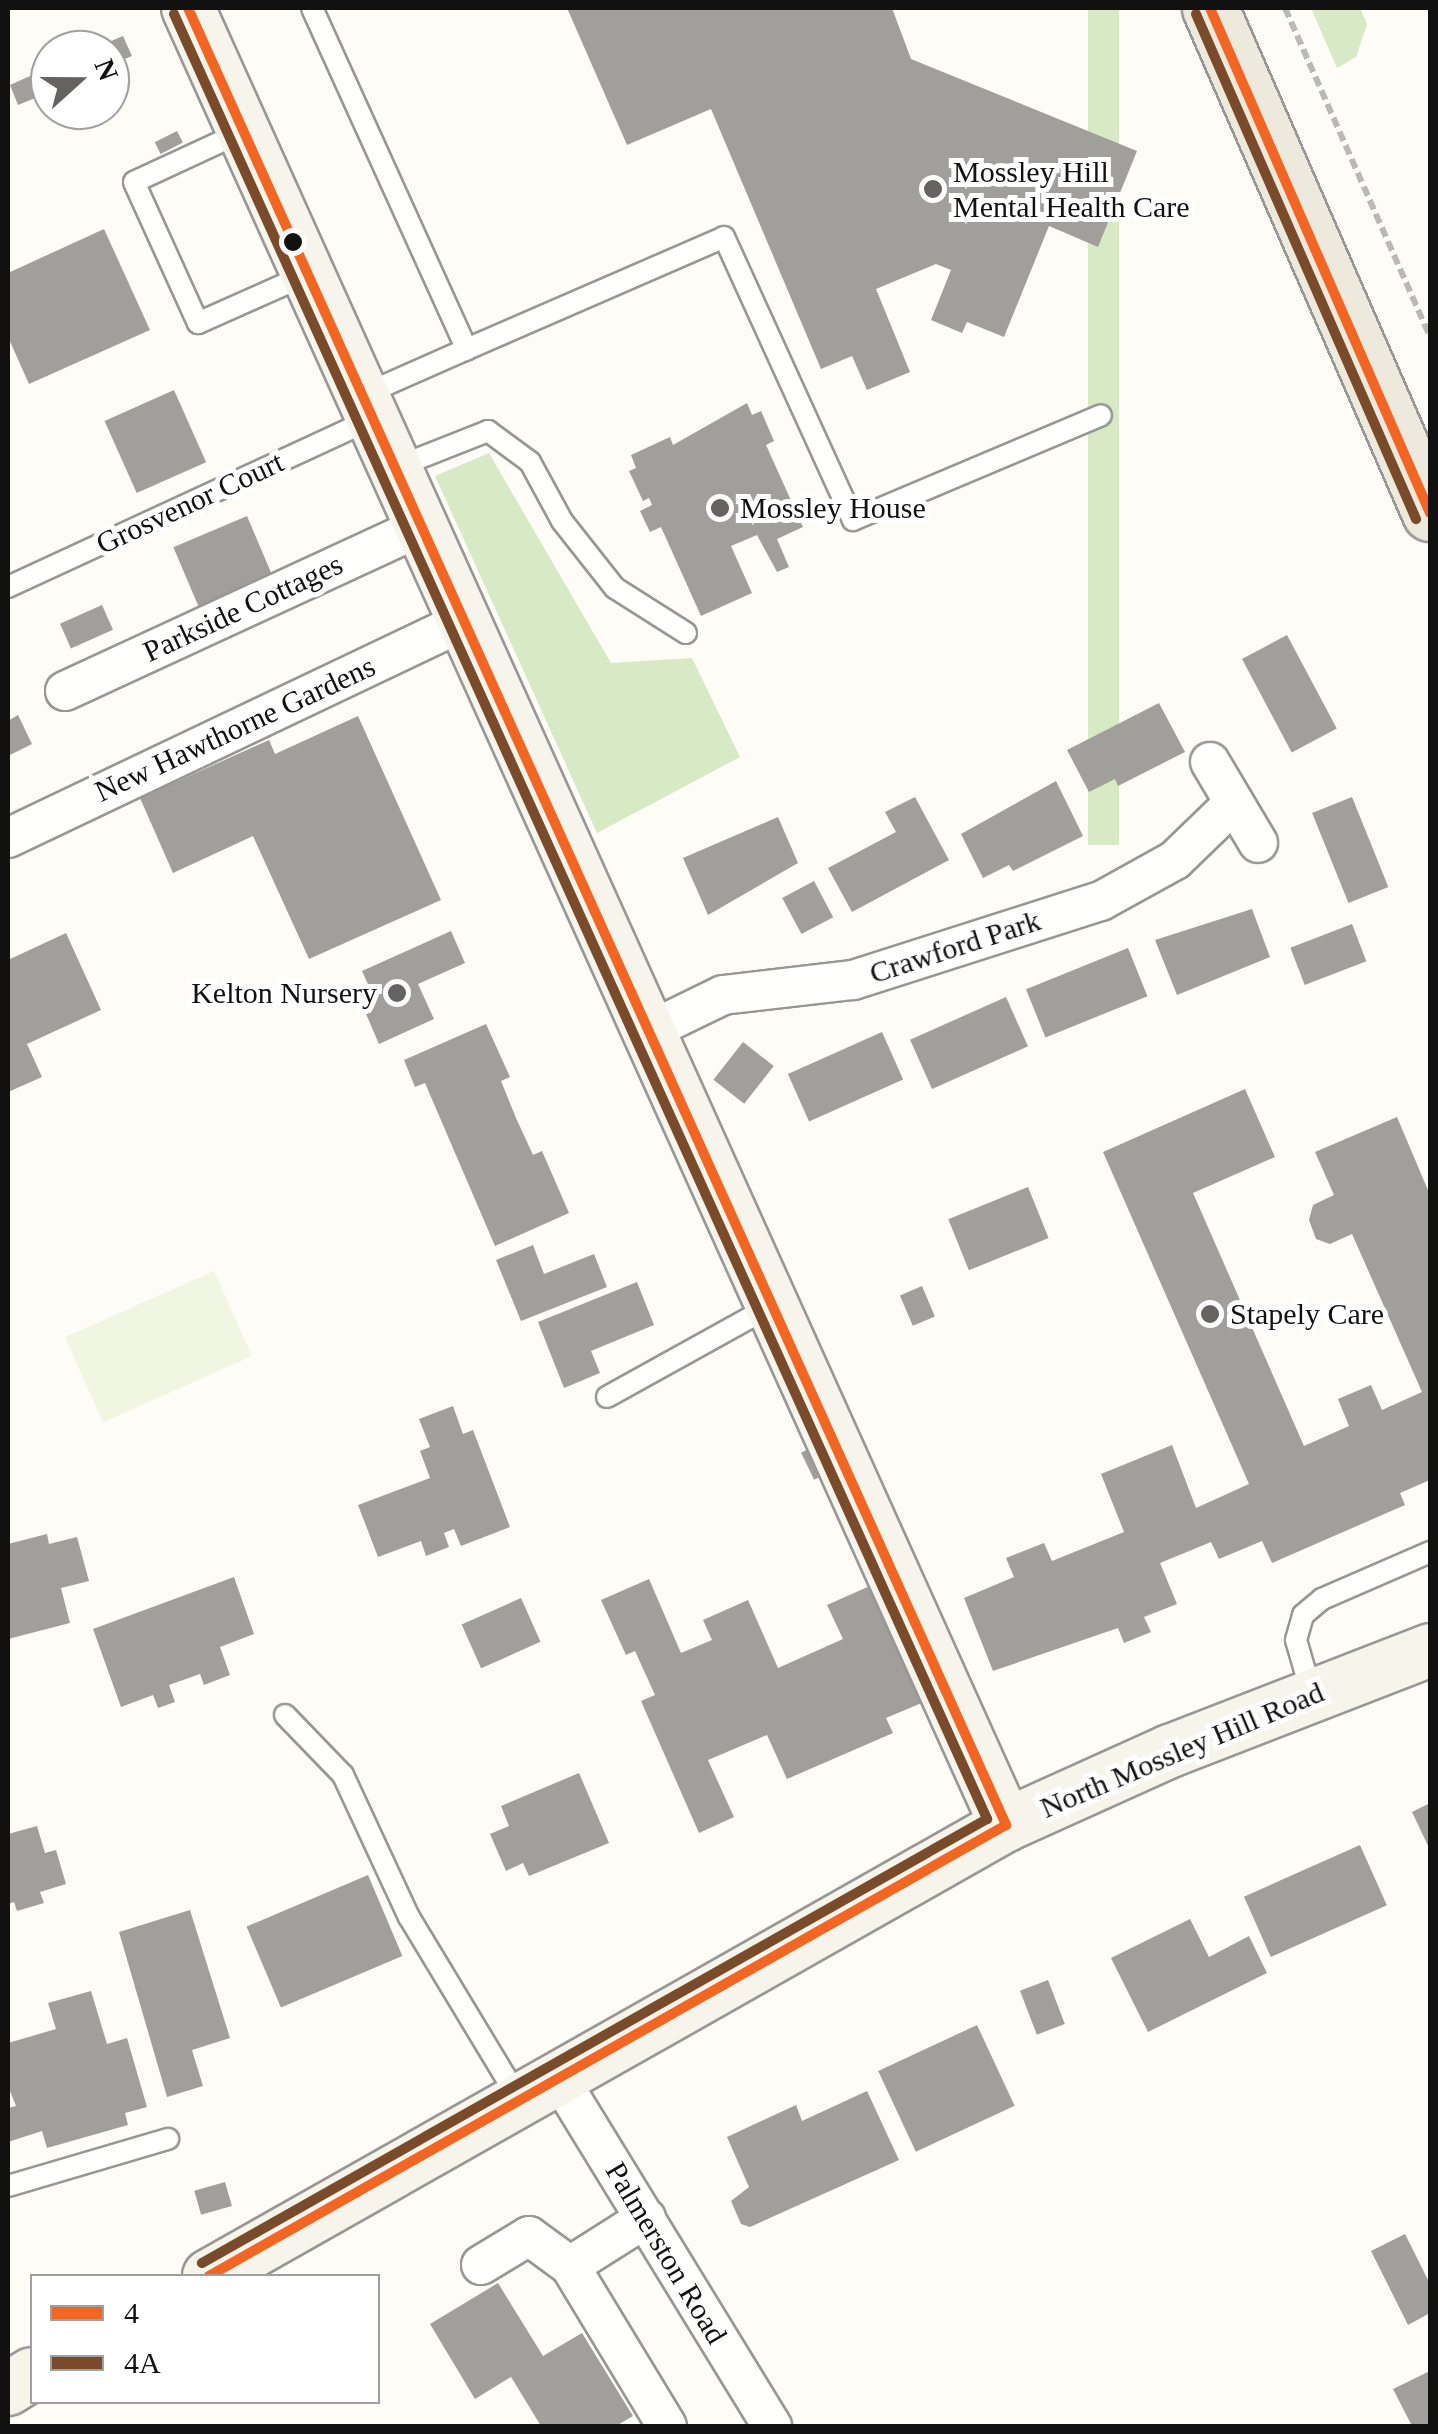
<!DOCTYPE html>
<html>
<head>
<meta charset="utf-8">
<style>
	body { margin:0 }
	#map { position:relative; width:1438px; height:2434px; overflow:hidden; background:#fdfcf7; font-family:Georgia,serif }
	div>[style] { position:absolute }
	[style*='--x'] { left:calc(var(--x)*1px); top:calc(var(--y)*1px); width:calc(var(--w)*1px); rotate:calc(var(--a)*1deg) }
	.forest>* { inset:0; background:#d8eac5; transform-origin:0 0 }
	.pitch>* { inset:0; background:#f0f6e1; transform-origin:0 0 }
	.building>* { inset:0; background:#a19f9c; transform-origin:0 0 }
	.path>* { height:6px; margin-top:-3px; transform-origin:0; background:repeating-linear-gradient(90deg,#b9b9b8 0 10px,transparent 0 15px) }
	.roads { filter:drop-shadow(2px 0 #979795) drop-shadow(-2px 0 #979795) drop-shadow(0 2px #979795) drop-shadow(0 -2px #979795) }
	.lane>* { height:20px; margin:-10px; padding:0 10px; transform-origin:10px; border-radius:10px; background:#fffffe }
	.street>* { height:38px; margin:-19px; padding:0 19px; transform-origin:19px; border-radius:19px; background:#fffffe }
	.secondary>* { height:52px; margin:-26px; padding:0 26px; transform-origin:26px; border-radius:26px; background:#f6f4eb }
	.primary>* { height:55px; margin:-27.5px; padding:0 27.5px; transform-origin:27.5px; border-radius:27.5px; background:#ede9dc }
	.bus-1>* { height:10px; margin:-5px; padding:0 5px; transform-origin:5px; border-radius:5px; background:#f26522 }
	.bus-2>* { height:10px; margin:-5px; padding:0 5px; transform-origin:5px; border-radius:5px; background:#7a4b2a }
	.dots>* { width:28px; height:28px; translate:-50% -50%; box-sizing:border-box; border:5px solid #fff; border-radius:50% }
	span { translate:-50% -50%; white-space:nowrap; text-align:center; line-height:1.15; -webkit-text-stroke:10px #fff; paint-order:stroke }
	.poi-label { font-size:30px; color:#111 }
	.left { translate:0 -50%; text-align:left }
	.right { translate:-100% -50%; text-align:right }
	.street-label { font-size:30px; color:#111 }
	.frame { position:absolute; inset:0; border:10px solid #111; pointer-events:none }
	.legend { position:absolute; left:30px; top:2274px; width:350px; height:130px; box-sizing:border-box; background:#fff; border:2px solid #a0a0a0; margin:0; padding:12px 18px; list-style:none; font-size:30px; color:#111 }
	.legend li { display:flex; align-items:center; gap:20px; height:50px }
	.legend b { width:50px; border:2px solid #a0a0a0 }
	.north { position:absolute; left:30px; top:30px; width:100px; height:100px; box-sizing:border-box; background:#fff; border:2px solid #a0a0a0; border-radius:50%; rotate:69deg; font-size:28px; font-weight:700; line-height:40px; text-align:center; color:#111 }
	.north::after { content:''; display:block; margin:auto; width:35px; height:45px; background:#646362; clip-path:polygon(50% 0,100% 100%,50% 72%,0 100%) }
</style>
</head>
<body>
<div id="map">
	<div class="forest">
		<div style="left:1088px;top:8px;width:31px;height:837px"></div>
		<div style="clip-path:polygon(1311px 8px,1360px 8px,1367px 24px,1356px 57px,1337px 68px)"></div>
		<div style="clip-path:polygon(489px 453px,611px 663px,692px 658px,740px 757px,597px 833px,435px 476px)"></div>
	</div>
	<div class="pitch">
		<div style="left:214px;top:1271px;width:93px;height:163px;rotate:66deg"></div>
	</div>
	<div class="building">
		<div style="clip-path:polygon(567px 8px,892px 8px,911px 59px,1137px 151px,1098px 247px,1049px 226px,1004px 337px,967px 322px,962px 333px,931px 320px,951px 270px,936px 264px,876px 289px,910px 372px,867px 390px,852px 356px,821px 369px,711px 109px,627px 145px)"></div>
		<div style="clip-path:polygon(123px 36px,132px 56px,110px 65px,110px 50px,90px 50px)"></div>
		<div style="clip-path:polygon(50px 67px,50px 92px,18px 105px,10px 85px)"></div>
		<div style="left:177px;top:131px;width:13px;height:25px;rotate:63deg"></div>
		<div style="clip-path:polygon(104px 229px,150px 330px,29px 384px,8px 337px,8px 273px)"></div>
		<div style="left:174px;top:390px;width:79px;height:76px;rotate:66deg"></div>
		<div style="clip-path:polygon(747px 403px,752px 415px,761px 411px,774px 441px,766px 445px,803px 527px,777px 539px,789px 567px,777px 572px,757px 535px,731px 546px,752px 593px,701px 616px,661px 527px,650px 532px,640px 511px,652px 505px,649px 498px,643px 501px,629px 471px,636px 468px,631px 455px,670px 437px,673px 445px)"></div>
		<div style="left:247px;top:516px;width:75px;height:80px;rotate:67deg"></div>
		<div style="left:102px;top:605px;width:27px;height:46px;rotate:66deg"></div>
		<div style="left:1287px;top:635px;width:106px;height:51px;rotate:62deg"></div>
		<div style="clip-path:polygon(1159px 703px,1185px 752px,1118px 786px,1115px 779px,1089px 792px,1067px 750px)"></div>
		<div style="clip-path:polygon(18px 715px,32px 744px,8px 756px,8px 721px)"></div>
		<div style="clip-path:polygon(358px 716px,441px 900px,309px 959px,253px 836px,173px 873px,140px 798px,269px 740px,275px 754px)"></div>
		<div style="clip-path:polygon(1056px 781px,1083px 836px,1013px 871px,1009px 865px,983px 878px,961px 834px)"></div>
		<div style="clip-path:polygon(915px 797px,949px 860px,852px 912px,828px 868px,896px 832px,885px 812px)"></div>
		<div style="left:1352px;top:797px;width:97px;height:43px;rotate:68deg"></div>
		<div style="clip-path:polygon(778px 817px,798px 863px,708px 915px,683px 858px)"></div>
		<div style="left:814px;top:881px;width:41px;height:36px;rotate:62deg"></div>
		<div style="clip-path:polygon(1252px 909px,1270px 957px,1177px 995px,1155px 940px)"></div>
		<div style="left:1352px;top:924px;width:40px;height:66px;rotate:69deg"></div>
		<div style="clip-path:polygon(451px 931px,465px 963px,418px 984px,434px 1019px,379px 1044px,363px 1007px,376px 1002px,362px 971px)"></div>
		<div style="clip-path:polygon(66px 933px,101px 1010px,27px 1044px,42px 1077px,8px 1092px,8px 960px)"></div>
		<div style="left:1128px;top:948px;width:52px;height:110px;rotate:68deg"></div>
		<div style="left:1006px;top:997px;width:54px;height:105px;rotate:66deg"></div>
		<div style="clip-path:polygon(486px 1024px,510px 1077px,501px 1081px,516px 1118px,533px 1155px,542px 1151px,569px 1213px,495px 1246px,425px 1083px,415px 1087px,404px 1060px)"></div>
		<div style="left:882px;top:1032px;width:52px;height:103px;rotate:66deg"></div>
		<div style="left:743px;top:1042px;width:39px;height:48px;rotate:38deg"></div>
		<div style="clip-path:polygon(1245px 1089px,1275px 1157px,1193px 1193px,1304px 1446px,1349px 1426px,1338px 1399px,1371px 1385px,1382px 1410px,1422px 1392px,1352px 1234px,1330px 1244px,1316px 1239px,1309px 1220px,1313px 1205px,1334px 1195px,1315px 1152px,1397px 1117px,1430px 1195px,1430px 1480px,1400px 1493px,1405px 1505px,1272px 1563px,1262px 1541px,1219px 1559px,1211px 1542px,1160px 1563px,1177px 1604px,1144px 1617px,1151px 1632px,1124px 1643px,1118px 1628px,993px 1671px,964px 1598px,1014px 1577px,1006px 1558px,1044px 1543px,1052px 1561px,1124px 1532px,1101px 1474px,1172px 1445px,1196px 1508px,1249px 1484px,1103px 1152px)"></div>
		<div style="left:1028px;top:1187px;width:55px;height:86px;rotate:68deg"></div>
		<div style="clip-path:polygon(533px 1245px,544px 1274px,594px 1254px,607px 1287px,521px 1321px,496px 1260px)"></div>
		<div style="clip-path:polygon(637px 1282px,654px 1325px,591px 1351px,600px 1373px,564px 1388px,538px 1322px)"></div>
		<div style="left:922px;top:1286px;width:33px;height:24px;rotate:67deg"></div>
		<div style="clip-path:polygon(453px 1406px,463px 1434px,473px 1430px,510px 1527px,461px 1546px,454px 1529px,444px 1533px,449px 1547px,426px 1556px,421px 1541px,378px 1557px,358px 1505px,430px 1478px,420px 1451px,430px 1447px,419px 1419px)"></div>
		<div style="left:819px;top:1444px;width:30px;height:20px;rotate:64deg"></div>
		<div style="clip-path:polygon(47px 1534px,49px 1544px,77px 1537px,89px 1581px,61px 1588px,70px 1623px,8px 1639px,8px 1544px)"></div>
		<div style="clip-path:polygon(234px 1577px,254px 1634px,220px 1647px,230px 1675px,204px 1685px,200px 1674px,169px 1685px,175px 1702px,158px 1708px,153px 1695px,121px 1707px,93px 1629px)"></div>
		<div style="clip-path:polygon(649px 1579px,681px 1653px,712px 1640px,703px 1620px,748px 1600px,778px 1668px,843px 1639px,827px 1605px,872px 1585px,924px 1702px,886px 1718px,893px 1733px,787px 1779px,767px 1735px,708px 1760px,734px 1817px,699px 1833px,641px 1701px,655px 1695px,635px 1651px,626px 1655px,601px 1600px)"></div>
		<div style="left:521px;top:1598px;width:48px;height:65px;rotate:66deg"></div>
		<div style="clip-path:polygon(579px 1773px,609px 1843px,529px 1876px,523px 1863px,506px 1871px,490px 1834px,509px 1826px,501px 1806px)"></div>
		<div style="clip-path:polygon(1430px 1803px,1430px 1850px,1412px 1812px)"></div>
		<div style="clip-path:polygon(37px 1826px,45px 1853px,56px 1850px,66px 1884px,40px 1892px,44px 1903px,17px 1911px,14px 1902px,8px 1904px,8px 1834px)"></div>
		<div style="left:1360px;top:1845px;width:66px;height:127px;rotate:66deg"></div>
		<div style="left:368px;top:1875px;width:88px;height:132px;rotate:67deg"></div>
		<div style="clip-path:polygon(190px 1910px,230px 2038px,192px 2050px,203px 2086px,167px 2097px,119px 1932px)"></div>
		<div style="clip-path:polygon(1190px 1919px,1209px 1957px,1249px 1936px,1267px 1973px,1148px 2032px,1111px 1958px)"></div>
		<div style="left:1048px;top:1980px;width:47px;height:30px;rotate:69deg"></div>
		<div style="clip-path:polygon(91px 1991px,107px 2044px,127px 2038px,147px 2107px,125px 2113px,128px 2125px,47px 2148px,42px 2131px,8px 2142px,8px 2108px,16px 2106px,8px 2086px,8px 2043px,56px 2029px,48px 2003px)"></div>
		<div style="left:977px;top:2025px;width:89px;height:109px;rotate:65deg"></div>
		<div style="clip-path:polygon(867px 2091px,899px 2160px,750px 2227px,741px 2224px,731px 2201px,749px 2187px,727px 2137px,796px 2105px,802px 2121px)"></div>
		<div style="left:225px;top:2182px;width:25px;height:32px;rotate:74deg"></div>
		<div style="clip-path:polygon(1405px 2234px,1430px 2284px,1430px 2313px,1408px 2325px,1371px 2251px)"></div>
		<div style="clip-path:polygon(498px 2283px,543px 2356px,582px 2333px,633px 2416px,616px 2426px,541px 2426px,511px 2377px,475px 2399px,430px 2324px)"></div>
		<div style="clip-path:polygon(1430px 2371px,1430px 2426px,1412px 2426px,1393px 2389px)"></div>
	</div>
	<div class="path">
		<div style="--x:1285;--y:8;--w:360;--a:66.2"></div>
	</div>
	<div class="roads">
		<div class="lane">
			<div style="--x:312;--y:8;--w:375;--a:65.6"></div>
			<div style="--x:467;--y:349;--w:111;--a:156.2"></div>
			<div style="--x:244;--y:131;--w:121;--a:155.1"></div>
			<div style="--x:134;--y:182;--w:155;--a:65.6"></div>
			<div style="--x:198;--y:323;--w:118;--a:-24"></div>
			<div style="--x:467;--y:349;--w:280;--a:-23.5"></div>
			<div style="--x:724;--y:237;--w:311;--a:65.5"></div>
			<div style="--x:853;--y:520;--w:269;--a:-22.9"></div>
			<div style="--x:397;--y:467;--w:98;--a:-21.6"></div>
			<div style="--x:488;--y:431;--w:52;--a:36.4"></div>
			<div style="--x:530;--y:462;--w:67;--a:61.5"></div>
			<div style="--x:562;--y:521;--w:85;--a:51.7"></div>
			<div style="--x:615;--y:588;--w:84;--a:32.4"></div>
			<div style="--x:8;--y:587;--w:401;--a:-24.8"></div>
			<div style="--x:607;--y:1397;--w:188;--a:-29"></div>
			<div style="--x:1312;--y:1695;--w:57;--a:-106.2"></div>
			<div style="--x:1296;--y:1640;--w:26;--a:-74"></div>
			<div style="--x:1303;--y:1615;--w:25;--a:-40"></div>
			<div style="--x:1322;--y:1599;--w:118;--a:-23.5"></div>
			<div style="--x:285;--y:1715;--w:83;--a:46"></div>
			<div style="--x:343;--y:1775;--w:157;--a:65.1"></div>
			<div style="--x:409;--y:1917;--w:213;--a:58.9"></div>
			<div style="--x:8;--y:2186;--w:167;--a:-16.4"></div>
		</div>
		<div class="street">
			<div style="--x:65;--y:691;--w:393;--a:-24.8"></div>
			<div style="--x:1210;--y:762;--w:94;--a:59.3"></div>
			<div style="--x:8;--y:838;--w:505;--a:-25.45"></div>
			<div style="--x:649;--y:1031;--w:82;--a:-25.9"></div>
			<div style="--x:723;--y:995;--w:131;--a:-6.6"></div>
			<div style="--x:853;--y:980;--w:260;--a:-17.7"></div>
			<div style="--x:1101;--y:901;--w:85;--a:-29"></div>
			<div style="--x:1175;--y:860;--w:82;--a:-44"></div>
			<div style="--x:560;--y:2080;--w:406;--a:58.5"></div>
			<div style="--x:481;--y:2265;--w:56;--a:-31.1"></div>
			<div style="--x:529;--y:2236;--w:51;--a:36.2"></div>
			<div style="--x:570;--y:2266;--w:187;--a:58.8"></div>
			<div style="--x:570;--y:2266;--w:90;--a:-32.3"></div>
		</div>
		<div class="secondary">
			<div style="--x:188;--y:8;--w:1993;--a:65.76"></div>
			<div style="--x:209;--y:2276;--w:916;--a:-29.5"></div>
			<div style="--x:1006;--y:1825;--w:180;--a:-24.3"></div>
			<div style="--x:1170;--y:1751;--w:279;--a:-21.2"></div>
			<div style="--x:8;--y:2389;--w:28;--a:-32"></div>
		</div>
		<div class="primary">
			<div style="--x:1210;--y:8;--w:551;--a:66.46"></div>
		</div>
	</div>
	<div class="bus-1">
		<div style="--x:188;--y:8;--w:1993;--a:65.76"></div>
		<div style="--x:1006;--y:1825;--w:916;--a:150.5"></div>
		<div style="--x:1210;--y:8;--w:551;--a:66.46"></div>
	</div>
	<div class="bus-2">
		<div style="--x:174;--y:14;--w:1980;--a:65.75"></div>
		<div style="--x:987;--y:1819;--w:902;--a:150.51"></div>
		<div style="--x:1196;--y:14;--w:551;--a:66.46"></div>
	</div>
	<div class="dots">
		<div style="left:933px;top:189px;background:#646362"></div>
		<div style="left:293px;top:242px;background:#111"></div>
		<div style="left:720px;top:508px;background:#646362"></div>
		<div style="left:397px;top:993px;background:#646362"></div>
		<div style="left:1210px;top:1314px;background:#646362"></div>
	</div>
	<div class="poi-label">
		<span class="left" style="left:953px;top:189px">Mossley Hill<br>Mental Health Care</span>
		<span class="left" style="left:740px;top:508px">Mossley House</span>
		<span class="right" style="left:377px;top:993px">Kelton Nursery</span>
		<span class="left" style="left:1230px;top:1314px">Stapely Care</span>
	</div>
	<div class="street-label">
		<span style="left:190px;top:503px;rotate:-25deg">Grosvenor Court</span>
		<span style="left:243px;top:608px;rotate:-25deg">Parkside Cottages</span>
		<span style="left:235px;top:729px;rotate:-25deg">New Hawthorne Gardens</span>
		<span style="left:955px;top:947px;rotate:-18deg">Crawford Park</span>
		<span style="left:1182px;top:1750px;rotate:-23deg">North Mossley Hill Road</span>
		<span style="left:666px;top:2253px;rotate:59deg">Palmerston Road</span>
	</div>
	<div class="frame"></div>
	<ul class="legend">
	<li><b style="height:12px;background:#f26522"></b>4</li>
	<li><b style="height:12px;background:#7a4b2a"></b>4A</li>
	</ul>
	<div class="north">N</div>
</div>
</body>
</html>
